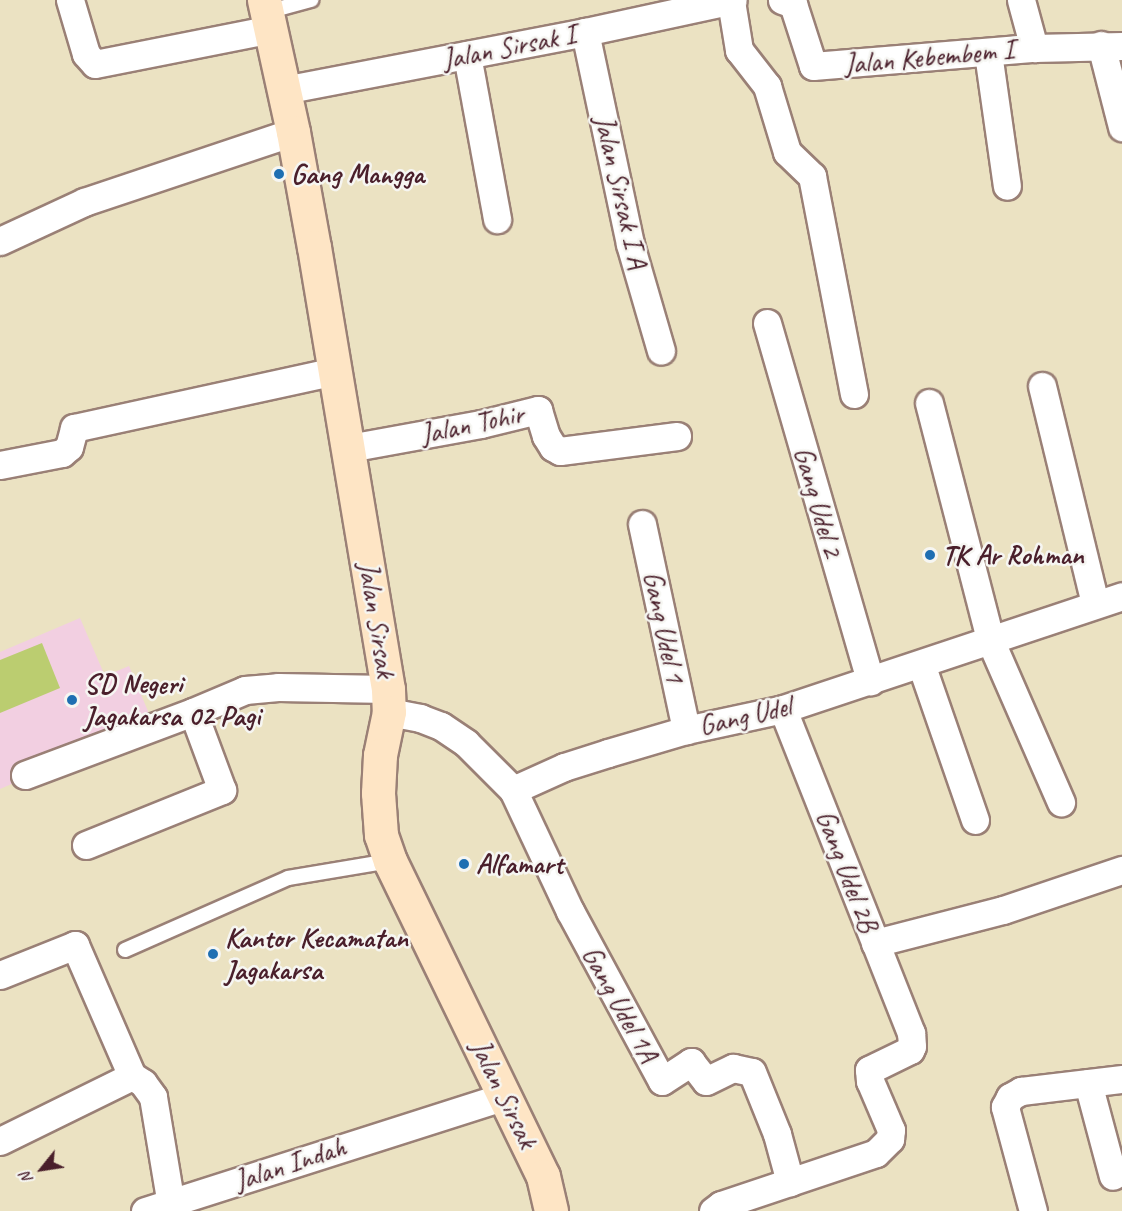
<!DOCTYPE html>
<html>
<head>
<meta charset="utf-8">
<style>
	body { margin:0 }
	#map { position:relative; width:1122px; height:1211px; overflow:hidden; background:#ebe2c2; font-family:Caveat,sans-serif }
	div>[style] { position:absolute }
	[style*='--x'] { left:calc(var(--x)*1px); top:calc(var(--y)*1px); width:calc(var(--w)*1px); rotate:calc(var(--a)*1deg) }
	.built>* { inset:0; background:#f2cfe1 }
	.green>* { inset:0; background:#bbcd70 }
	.roads { filter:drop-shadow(2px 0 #9a8076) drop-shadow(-2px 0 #9a8076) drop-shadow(0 2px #9a8076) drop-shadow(0 -2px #9a8076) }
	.lane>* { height:14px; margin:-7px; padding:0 7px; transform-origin:7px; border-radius:7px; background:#fff }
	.street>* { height:27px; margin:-13.5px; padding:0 13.5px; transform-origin:13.5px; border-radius:13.5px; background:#fff }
	.secondary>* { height:33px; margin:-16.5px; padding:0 16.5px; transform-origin:16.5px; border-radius:16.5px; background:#fee5c5 }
	.dots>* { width:16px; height:16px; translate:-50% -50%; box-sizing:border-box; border:3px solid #f6f6f2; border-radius:50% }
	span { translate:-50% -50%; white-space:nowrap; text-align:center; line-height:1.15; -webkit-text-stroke:5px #f6f6f2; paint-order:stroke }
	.street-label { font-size:28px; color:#4a1f2b }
	.poi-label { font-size:28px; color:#4a1f2b; font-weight:700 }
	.left { translate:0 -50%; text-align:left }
	.north { position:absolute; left:12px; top:1139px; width:60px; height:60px; -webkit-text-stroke:4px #f6f6f2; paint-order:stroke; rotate:240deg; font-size:16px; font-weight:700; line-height:24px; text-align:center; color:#4a1f2b }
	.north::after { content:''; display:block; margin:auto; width:21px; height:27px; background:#4a1f2b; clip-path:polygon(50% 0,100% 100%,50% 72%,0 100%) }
</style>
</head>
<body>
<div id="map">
	<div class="built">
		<div style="clip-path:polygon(80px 618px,105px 676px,129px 666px,153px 723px,0 789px,0 652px)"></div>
	</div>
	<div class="green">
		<div style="clip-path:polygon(42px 643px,60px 688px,0 713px,0 660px)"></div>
	</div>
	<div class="roads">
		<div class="lane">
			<div style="--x:267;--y:12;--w:46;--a:-15.3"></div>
			<div style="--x:125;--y:950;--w:178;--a:-23.8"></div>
			<div style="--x:288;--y:878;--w:103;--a:-9.5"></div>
		</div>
		<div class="street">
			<div style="--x:70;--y:0;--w:56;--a:73.5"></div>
			<div style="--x:86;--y:54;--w:13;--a:48"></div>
			<div style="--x:95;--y:64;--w:179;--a:-11.2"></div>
			<div style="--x:782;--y:0;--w:12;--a:20"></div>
			<div style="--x:793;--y:4;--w:65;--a:72.1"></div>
			<div style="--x:813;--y:66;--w:222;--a:-4.7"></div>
			<div style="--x:1034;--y:48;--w:88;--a:-1.3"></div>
			<div style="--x:1021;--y:0;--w:50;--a:74.8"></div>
			<div style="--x:731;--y:1;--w:50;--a:80.7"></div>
			<div style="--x:739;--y:50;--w:46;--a:52.1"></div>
			<div style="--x:767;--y:86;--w:69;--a:73.1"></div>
			<div style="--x:787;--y:152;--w:35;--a:44"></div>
			<div style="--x:812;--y:176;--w:222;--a:79.1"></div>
			<div style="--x:585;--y:32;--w:217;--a:78"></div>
			<div style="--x:630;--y:244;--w:111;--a:73.8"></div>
			<div style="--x:1101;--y:45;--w:85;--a:75.6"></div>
			<div style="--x:988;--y:53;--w:134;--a:81.9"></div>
			<div style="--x:467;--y:55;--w:167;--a:79.6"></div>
			<div style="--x:284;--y:90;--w:307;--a:-10.9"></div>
			<div style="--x:585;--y:32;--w:151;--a:-12.2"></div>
			<div style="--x:0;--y:241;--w:93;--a:-24.9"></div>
			<div style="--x:84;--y:202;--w:220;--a:-18.5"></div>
			<div style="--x:767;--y:323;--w:373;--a:73.9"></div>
			<div style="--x:1042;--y:386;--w:223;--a:76.3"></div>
			<div style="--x:929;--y:403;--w:247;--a:75.5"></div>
			<div style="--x:991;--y:642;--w:175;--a:66.4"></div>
			<div style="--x:349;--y:448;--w:134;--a:-10.3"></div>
			<div style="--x:481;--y:424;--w:59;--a:-13.8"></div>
			<div style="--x:538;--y:410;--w:27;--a:73"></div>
			<div style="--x:546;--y:436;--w:13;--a:58"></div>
			<div style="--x:553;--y:447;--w:8;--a:30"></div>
			<div style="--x:560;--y:451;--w:118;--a:-7.3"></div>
			<div style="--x:0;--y:465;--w:63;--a:-11"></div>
			<div style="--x:62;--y:453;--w:9;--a:-41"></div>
			<div style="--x:69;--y:447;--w:20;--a:-75"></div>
			<div style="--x:74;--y:428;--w:268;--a:-12.3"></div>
			<div style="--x:642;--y:524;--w:211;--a:77.9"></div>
			<div style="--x:921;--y:664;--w:165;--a:70.9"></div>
			<div style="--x:389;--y:712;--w:32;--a:11"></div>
			<div style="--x:420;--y:718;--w:22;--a:21"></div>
			<div style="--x:441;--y:726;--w:30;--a:34"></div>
			<div style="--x:466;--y:743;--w:66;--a:45"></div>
			<div style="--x:513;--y:790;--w:56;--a:-24.3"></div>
			<div style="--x:564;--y:767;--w:46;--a:-17.7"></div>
			<div style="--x:608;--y:753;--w:81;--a:-16.4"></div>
			<div style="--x:686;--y:730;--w:99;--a:-12.2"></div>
			<div style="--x:783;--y:709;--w:357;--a:-18.4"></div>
			<div style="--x:25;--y:775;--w:179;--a:-20.6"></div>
			<div style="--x:513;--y:790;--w:134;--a:64.8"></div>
			<div style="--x:570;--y:911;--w:193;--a:61.6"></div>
			<div style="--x:662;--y:1081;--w:35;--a:-33"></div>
			<div style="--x:691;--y:1062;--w:24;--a:52"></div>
			<div style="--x:706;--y:1081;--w:30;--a:-26"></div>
			<div style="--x:733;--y:1068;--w:19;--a:12"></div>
			<div style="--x:752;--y:1072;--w:67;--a:68"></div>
			<div style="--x:777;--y:1134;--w:50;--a:74.8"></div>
			<div style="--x:86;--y:845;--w:147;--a:-22"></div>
			<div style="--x:222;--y:790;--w:83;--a:-110.4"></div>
			<div style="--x:193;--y:712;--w:56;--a:-22.9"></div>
			<div style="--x:245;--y:690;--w:33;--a:-5"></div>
			<div style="--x:278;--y:687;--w:110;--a:1"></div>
			<div style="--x:875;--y:943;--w:132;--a:-14.5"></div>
			<div style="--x:1003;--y:910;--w:126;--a:-18.6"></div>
			<div style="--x:0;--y:975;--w:81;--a:-21.8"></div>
			<div style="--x:75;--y:945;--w:143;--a:66.5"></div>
			<div style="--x:1088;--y:1083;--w:96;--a:75"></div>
			<div style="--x:0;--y:1141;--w:147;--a:-26.2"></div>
			<div style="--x:132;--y:1076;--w:13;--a:32"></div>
			<div style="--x:143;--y:1083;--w:17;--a:54"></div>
			<div style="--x:153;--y:1097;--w:116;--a:80.5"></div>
			<div style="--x:145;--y:1211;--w:378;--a:-17.7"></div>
			<div style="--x:713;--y:1211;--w:10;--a:-37"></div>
			<div style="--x:721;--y:1205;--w:163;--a:-18.5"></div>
			<div style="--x:876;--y:1153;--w:20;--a:-45"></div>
			<div style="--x:890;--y:1139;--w:9;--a:-84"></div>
			<div style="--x:891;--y:1130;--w:53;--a:-113.2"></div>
			<div style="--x:870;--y:1081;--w:11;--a:-95"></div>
			<div style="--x:869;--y:1070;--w:46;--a:-26"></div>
			<div style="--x:910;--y:1050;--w:4;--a:-63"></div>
			<div style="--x:912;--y:1046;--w:13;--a:-94"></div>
			<div style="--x:911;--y:1033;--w:348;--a:-111.6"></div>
			<div style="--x:1033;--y:1211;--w:108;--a:-105.1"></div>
			<div style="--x:1005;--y:1107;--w:11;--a:-63"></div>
			<div style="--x:1010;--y:1097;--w:13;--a:-29"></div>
			<div style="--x:1021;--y:1091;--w:102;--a:-6.8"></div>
		</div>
		<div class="secondary">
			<div style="--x:264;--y:0;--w:135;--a:77.6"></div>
			<div style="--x:293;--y:132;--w:117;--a:79.7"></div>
			<div style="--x:314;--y:247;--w:448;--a:80.5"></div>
			<div style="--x:388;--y:689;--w:23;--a:88"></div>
			<div style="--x:389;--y:712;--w:44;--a:101.8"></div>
			<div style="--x:380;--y:755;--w:38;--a:93"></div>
			<div style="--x:378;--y:793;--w:42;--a:85.9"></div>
			<div style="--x:381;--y:835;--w:28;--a:71"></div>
			<div style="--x:390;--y:861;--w:350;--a:64.1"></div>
			<div style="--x:543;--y:1176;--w:36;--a:77"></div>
		</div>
	</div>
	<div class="dots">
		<div style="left:279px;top:174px;background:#1f6fb2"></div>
		<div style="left:930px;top:555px;background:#1f6fb2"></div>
		<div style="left:72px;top:700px;background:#1f6fb2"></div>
		<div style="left:464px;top:864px;background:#1f6fb2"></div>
		<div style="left:213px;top:954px;background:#1f6fb2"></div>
	</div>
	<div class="street-label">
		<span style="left:509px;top:47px;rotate:-11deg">Jalan Sirsak I</span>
		<span style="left:929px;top:57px;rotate:-5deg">Jalan Kebembem I</span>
		<span style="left:621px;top:192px;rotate:77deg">Jalan Sirsak I A</span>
		<span style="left:472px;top:424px;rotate:-12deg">Jalan Tohir</span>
		<span style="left:818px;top:502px;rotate:74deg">Gang Udel 2</span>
		<span style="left:377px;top:620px;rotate:81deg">Jalan Sirsak</span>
		<span style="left:664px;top:627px;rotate:78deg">Gang Udel 1</span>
		<span style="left:745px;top:716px;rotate:-13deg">Gang Udel</span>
		<span style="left:847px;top:871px;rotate:69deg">Gang Udel 2B</span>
		<span style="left:620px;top:1004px;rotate:61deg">Gang Udel 1A</span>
		<span style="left:504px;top:1094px;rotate:64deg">Jalan Sirsak</span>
		<span style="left:290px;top:1164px;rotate:-18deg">Jalan Indah</span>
	</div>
	<div class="poi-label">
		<span class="left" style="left:291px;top:174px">Gang Mangga</span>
		<span class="left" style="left:942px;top:555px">TK Ar Rohman</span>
		<span class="left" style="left:84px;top:700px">SD Negeri<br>Jagakarsa 02 Pagi</span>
		<span class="left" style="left:476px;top:864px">Alfamart</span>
		<span class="left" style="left:225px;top:954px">Kantor Kecamatan<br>Jagakarsa</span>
	</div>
	<div class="north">N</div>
</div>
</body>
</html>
